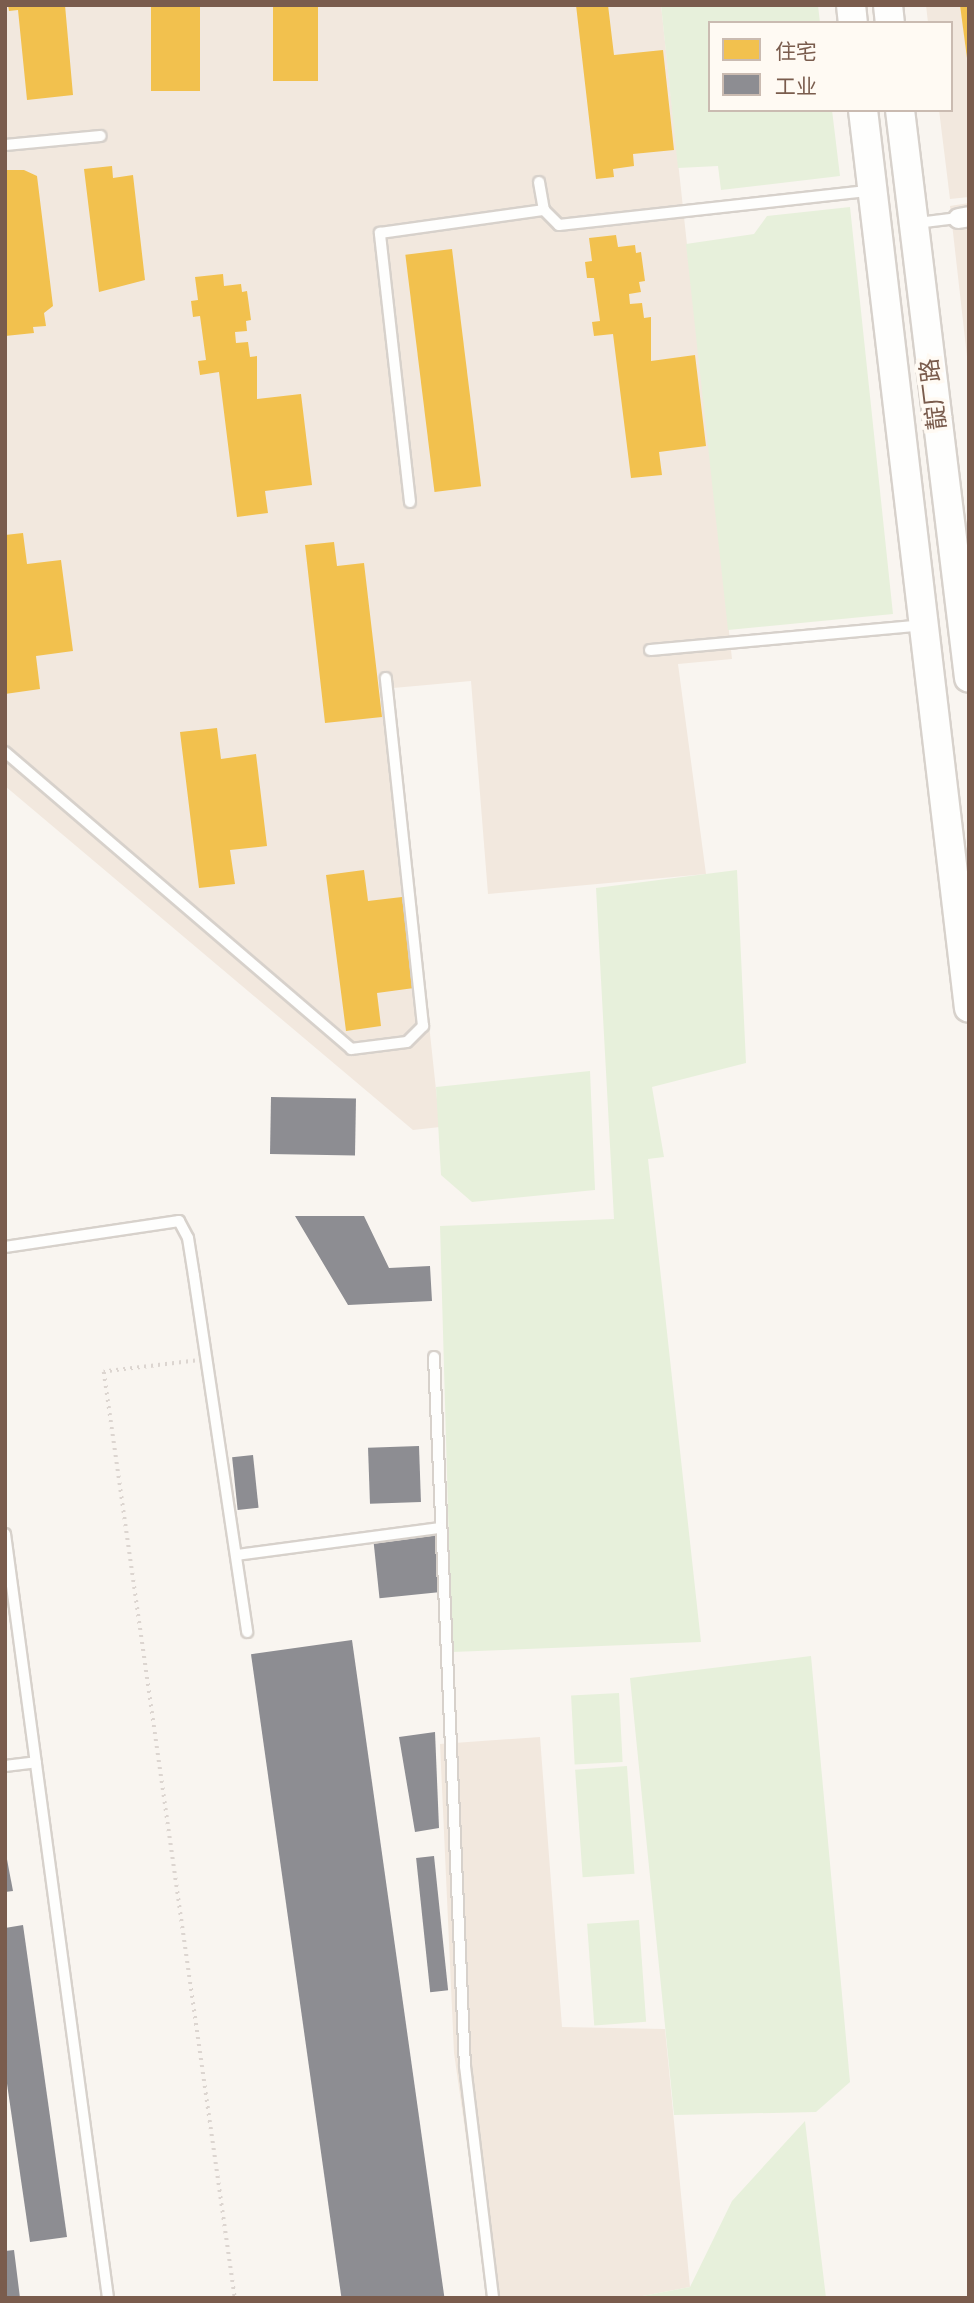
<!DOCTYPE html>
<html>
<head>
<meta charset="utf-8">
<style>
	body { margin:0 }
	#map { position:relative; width:974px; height:2303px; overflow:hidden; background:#f9f5f0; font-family:"Sofia Sans Condensed","Noto Sans SC",sans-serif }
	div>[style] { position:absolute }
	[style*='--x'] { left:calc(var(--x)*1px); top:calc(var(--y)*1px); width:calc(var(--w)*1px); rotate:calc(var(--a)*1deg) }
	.residential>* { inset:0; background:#f2e8de }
	.green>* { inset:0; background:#e7f0db; transform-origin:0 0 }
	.homes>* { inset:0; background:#f2c14e; transform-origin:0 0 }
	.industry>* { inset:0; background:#8d8d92; transform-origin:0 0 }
	.path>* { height:3.5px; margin-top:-1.75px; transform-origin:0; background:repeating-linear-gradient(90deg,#dcd5d0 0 2px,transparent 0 7px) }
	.roads { filter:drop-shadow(2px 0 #d7d1cb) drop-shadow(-2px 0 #d7d1cb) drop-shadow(0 2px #d7d1cb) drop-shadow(0 -2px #d7d1cb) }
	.lane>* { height:10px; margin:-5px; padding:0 5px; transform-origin:5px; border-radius:5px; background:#fefefd }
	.street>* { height:19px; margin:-9.5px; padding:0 9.5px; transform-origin:9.5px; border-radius:9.5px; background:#fefefd }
	.secondary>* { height:28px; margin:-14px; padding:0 14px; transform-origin:14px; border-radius:14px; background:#fefefd }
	span { translate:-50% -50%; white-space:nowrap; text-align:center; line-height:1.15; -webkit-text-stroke:7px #fffaf3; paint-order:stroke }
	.street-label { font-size:24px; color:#7a5c4d }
	.frame { position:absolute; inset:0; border:7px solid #7a5c4d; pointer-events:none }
	.legend { position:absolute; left:708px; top:21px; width:245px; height:91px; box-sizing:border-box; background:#fffaf3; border:2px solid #cabbb1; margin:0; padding:9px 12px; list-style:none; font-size:21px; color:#7a5c4d }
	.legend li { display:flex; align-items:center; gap:14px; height:35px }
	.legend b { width:35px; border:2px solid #cabbb1 }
</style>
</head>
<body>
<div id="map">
	<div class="residential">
		<div style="clip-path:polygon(5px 5px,661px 5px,732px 659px,678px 664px,706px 874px,488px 894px,471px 681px,393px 688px,440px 1127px,413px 1130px,5px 786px)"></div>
		<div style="clip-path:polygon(926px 5px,969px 5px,969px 197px,950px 199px,939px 110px,951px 110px,951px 23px,928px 23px)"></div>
		<div style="clip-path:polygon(969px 203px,969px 374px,950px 206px)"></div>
		<div style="clip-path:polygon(540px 1737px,562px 2027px,665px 2029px,690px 2287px,632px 2298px,489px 2298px,454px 2053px,440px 1744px)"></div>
	</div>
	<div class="green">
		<div style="clip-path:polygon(661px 5px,818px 5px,820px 23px,710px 23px,710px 110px,832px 110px,840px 176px,721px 190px,718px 166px,678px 168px)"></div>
		<div style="clip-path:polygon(850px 207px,893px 614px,728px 630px,686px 244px,754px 234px,767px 216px)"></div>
		<div style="clip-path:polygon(737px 870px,746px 1063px,652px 1087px,664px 1157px,648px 1159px,701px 1642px,452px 1652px,440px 1226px,614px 1219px,596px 888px)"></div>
		<div style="clip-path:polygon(590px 1071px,595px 1190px,472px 1202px,441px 1175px,436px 1087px)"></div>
		<div style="clip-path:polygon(811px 1656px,850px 2082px,816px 2112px,674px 2115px,630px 1678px)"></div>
		<div style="left:619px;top:1693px;width:69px;height:48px;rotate:87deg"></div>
		<div style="left:627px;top:1766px;width:108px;height:52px;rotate:86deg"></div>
		<div style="left:639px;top:1920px;width:102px;height:52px;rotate:86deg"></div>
		<div style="clip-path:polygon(805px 2121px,826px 2298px,632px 2298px,690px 2287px,732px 2201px)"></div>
	</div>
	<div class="homes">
		<div style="clip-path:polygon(8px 5px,65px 5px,73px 95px,27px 100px,18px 10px,9px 11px)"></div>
		<div style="left:151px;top:5px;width:49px;height:86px"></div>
		<div style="left:273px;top:5px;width:45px;height:76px"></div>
		<div style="clip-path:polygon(576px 5px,608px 5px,614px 55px,663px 50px,674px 150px,633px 154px,634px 166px,613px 169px,614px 177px,596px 179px)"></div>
		<div style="clip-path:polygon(960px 5px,969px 5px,969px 58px,967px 58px)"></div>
		<div style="clip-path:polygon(112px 166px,113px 178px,133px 175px,145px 280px,99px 292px,84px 169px)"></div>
		<div style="clip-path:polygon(5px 170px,24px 170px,37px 176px,53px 306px,44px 313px,46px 326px,33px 327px,34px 333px,5px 336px)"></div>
		<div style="clip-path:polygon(616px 235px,618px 247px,635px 245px,636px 253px,641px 252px,645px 281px,639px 282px,641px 292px,629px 294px,630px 304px,642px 303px,644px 318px,651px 317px,651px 361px,695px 355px,706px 446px,659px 452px,662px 475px,631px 478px,613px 334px,594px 336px,592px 322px,600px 321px,594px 278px,587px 278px,585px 262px,592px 261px,589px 238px)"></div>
		<div style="left:452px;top:249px;width:239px;height:47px;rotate:83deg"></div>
		<div style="clip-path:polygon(223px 274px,224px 286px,241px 284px,242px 292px,247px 291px,251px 320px,246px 321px,247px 331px,235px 332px,236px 343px,248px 342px,250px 357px,257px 356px,257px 399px,301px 394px,312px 485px,265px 491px,268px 513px,237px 517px,219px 372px,200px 375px,198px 361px,206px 360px,200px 316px,193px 317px,191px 301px,198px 300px,195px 277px)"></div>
		<div style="clip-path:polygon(23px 533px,27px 564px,61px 560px,73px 651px,36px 656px,40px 689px,5px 694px,5px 535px)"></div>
		<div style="clip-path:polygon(334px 542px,337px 566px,364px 563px,382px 717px,325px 723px,305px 545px)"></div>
		<div style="clip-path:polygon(217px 728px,221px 759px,256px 754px,267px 846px,230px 850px,235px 884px,199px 888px,180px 732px)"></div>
		<div style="clip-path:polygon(364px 870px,368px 901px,402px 897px,414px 988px,377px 993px,381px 1026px,346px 1031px,326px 875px)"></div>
	</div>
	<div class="industry">
		<div style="left:271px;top:1097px;width:85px;height:57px;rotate:1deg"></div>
		<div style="clip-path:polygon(295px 1216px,364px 1216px,389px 1268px,430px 1266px,432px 1301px,348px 1305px)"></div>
		<div style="left:419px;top:1446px;width:56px;height:51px;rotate:88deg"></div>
		<div style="left:253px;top:1455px;width:53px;height:21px;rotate:84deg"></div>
		<div style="left:437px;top:1533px;width:59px;height:64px;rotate:84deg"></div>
		<div style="left:352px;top:1640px;width:665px;height:102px;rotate:82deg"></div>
		<div style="clip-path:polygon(435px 1732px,439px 1828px,415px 1832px,399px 1737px)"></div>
		<div style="clip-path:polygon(5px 1849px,13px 1891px,5px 1892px)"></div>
		<div style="left:434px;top:1856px;width:135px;height:18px;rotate:84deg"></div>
		<div style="clip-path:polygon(23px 1925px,67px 2237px,30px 2242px,5px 2070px,5px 1928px)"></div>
		<div style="clip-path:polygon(14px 2250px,20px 2298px,5px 2298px,5px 2251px)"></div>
	</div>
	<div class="path">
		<div style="--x:195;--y:1361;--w:92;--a:173.1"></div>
		<div style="--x:104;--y:1372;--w:935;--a:81.95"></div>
	</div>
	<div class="roads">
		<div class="lane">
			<div style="--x:5;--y:145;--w:96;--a:-5.4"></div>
			<div style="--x:539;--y:182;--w:28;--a:80"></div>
			<div style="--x:917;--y:223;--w:41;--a:-7"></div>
			<div style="--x:410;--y:502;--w:271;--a:-96.4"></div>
			<div style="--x:380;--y:233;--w:166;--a:-8"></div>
			<div style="--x:544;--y:210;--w:21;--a:45"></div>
			<div style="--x:559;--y:225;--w:312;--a:-6.3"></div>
			<div style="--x:650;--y:650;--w:274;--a:-5.2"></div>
			<div style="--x:5;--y:752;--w:456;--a:40.6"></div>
			<div style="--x:351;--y:1049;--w:56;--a:-7.1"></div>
			<div style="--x:407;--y:1042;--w:23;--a:-45"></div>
			<div style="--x:423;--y:1026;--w:350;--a:-96.1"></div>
			<div style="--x:5;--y:1247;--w:176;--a:-8.5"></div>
			<div style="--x:179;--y:1221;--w:19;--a:62"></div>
			<div style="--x:188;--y:1238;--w:38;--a:81"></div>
			<div style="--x:194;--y:1276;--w:360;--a:81.5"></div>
			<div style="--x:434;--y:1357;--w:710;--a:87.5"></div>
			<div style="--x:465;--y:2066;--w:234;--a:83.1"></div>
			<div style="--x:5;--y:1534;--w:771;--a:82.32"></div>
			<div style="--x:237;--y:1555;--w:204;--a:-7.6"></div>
			<div style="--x:5;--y:1766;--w:31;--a:-7"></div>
		</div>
		<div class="street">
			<div style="--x:958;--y:218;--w:11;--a:-10"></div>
		</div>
		<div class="secondary">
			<div style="--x:851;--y:5;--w:18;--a:84"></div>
			<div style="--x:888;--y:5;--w:18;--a:84"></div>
			<div style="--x:863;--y:110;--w:904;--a:83.27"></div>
			<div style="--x:900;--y:110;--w:572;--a:83.07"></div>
		</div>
	</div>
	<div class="street-label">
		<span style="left:934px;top:394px;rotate:-97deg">靛厂路</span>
	</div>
	<div class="frame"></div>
	<ul class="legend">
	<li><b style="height:19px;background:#f2c14e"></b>住宅</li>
	<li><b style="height:19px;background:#8d8d92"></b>工业</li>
	</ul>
</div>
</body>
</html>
